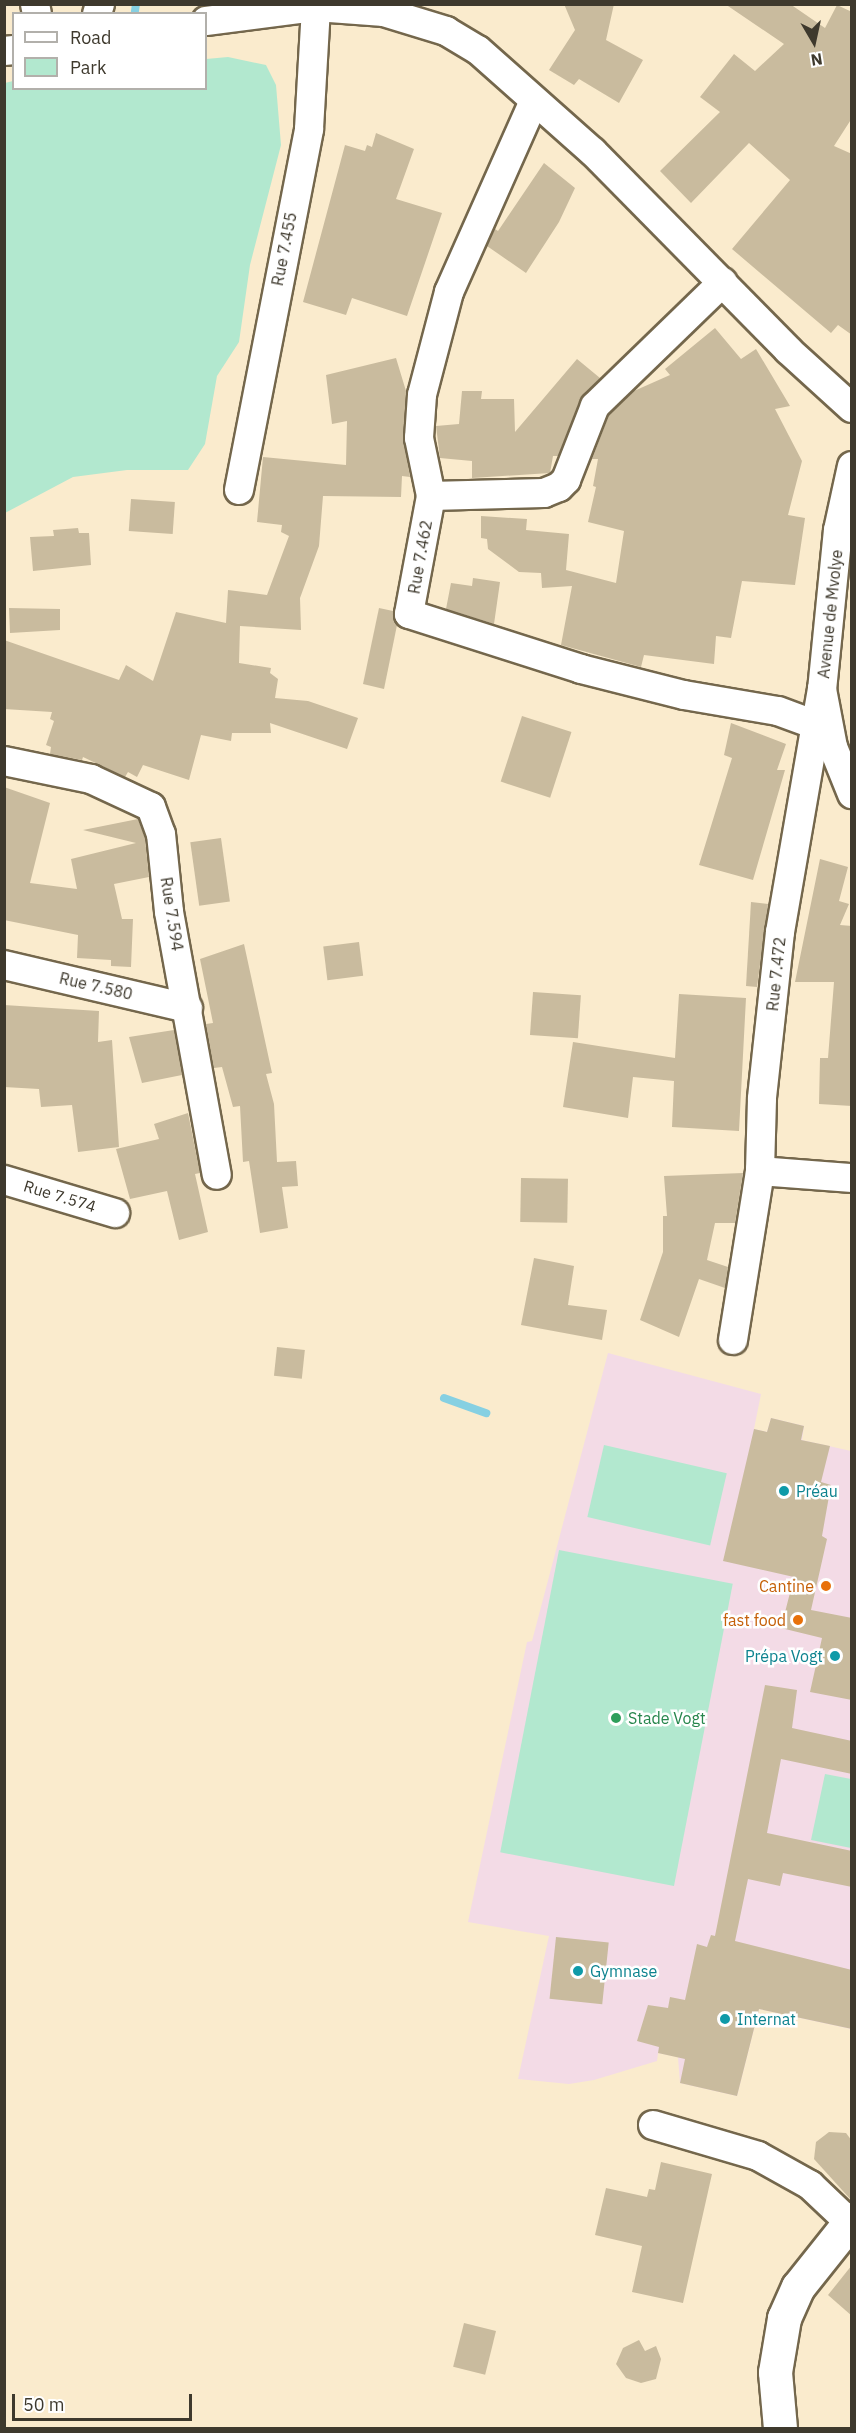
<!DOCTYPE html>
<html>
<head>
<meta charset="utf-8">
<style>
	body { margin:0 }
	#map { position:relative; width:856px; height:2433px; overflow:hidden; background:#faebcd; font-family:"IBM Plex Sans",sans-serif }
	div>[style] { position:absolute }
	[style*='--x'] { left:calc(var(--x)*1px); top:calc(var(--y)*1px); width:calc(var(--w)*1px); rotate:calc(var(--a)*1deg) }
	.education>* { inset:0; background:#f3dbe6 }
	.green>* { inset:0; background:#b2e8cf; transform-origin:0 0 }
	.stream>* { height:8px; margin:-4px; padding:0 4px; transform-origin:4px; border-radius:4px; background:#86d0e2 }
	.building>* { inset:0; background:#c9bb9e; transform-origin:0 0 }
	.roads { filter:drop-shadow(2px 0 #74674c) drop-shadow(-2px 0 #74674c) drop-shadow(0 2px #74674c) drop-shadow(0 -2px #74674c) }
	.minor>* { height:28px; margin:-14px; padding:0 14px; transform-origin:14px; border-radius:14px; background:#fff }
	.major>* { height:33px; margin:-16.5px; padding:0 16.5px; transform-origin:16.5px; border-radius:16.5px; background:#fff }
	.dots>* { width:16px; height:16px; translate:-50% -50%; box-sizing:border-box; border:3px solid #fff; border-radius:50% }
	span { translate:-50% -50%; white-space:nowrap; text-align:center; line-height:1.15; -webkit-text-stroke:5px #fff; paint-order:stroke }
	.street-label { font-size:16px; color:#3e392d }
	.culture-label { font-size:16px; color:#0d838f }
	.left { translate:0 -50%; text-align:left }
	.right { translate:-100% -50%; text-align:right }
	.food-label { font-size:16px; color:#c56008 }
	.leisure-label { font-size:16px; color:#27864d }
	.frame { position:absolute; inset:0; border:6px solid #3e392d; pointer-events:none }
	.legend { position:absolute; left:12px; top:12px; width:195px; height:78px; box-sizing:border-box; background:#fff; border:2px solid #b2b0ab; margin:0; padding:8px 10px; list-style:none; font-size:18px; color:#3e392d }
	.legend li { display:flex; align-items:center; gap:12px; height:30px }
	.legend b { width:30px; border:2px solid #b2b0ab }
	.north { position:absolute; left:784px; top:12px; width:60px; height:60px; -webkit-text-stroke:4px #fff; paint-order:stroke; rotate:171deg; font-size:16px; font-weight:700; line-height:24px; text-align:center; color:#3e392d }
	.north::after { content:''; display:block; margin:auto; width:21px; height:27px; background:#3e392d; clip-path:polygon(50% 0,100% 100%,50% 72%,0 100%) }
	.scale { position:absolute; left:12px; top:2394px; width:180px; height:27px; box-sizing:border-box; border:3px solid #3e392d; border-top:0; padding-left:8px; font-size:18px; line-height:21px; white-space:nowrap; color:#3e392d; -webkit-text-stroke:4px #fff; paint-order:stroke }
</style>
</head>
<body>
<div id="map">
	<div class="education">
		<div style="clip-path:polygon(608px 1353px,761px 1394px,754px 1429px,767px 1432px,771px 1418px,804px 1426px,802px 1440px,851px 1451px,851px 2029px,759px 2009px,737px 2096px,680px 2083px,678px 2057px,658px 2053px,657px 2061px,594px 2080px,569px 2084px,518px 2079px,549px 1936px,468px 1922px,527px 1642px,532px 1641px)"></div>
	</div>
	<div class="green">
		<div style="clip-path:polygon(228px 57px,266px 65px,276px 85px,281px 145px,250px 265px,239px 342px,217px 376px,205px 444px,188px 470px,127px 470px,73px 477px,5px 513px,5px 83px,13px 81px,14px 88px,206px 88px,206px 59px)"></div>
		<div style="left:604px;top:1445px;width:126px;height:74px;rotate:13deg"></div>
		<div style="left:559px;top:1550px;width:177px;height:308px;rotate:11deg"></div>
		<div style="clip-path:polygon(825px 1774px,851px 1779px,851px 1848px,811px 1840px)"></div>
	</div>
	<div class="stream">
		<div style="--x:135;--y:11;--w:7;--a:-82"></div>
		<div style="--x:444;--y:1398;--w:45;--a:19.7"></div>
	</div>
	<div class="building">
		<div style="clip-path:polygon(564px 4px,614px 4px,606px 40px,643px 60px,619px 103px,579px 79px,574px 85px,549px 70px,575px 30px)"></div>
		<div style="clip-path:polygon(725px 4px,790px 4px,825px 28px,837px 5px,852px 12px,852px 118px,834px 146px,852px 154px,852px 335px,838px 325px,831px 333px,732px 249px,790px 180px,749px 143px,691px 203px,660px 171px,720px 112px,700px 97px,734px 54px,755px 71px,784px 44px)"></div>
		<div style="clip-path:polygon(376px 133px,414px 149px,396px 199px,442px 213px,407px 316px,352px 298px,346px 315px,303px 302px,345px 145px,365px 151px,367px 145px,372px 147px)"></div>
		<div style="clip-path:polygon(544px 163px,575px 188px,559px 222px,526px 273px,487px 246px,495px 229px,498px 231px)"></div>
		<div style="clip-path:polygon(715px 328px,741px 359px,756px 349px,790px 406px,775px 409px,802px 461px,788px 515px,805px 518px,795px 585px,742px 581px,731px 638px,716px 636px,714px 664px,644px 655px,641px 667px,561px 645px,572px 586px,542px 588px,541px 573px,519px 572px,488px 549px,487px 539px,481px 538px,481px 516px,527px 519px,526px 530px,569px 534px,566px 570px,616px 583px,624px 531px,588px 522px,596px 487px,593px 486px,598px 459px,592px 459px,609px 415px,634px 391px,670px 375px,665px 369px)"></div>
		<div style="clip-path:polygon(396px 358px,406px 391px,403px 437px,410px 477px,402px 476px,401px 497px,323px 496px,319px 546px,300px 598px,301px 630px,240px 626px,239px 663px,271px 668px,270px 673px,278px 679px,275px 698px,308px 701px,358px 718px,347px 749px,270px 723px,271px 733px,232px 733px,231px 741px,201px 735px,189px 780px,143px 765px,137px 777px,128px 772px,125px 777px,83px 757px,82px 760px,50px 754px,51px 747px,46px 745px,54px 721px,50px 719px,52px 712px,4px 709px,4px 640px,119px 680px,126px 665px,153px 681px,176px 612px,226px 623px,228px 590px,267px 595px,289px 536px,281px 532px,282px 525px,257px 522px,263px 457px,346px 465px,347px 421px,332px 424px,326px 375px)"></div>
		<div style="clip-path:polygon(577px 359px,600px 378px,580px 400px,558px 456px,553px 456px,550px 473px,472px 478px,472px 461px,440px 458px,436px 426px,459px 424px,462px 391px,482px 391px,481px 399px,514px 399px,515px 432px)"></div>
		<div style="left:131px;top:499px;width:44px;height:32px;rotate:4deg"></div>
		<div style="clip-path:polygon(78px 528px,79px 533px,89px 533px,91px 565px,33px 571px,30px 537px,54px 536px,53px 530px)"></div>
		<div style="clip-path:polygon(473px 578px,500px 582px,494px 624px,446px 609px,451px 583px,472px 586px)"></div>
		<div style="clip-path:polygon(9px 608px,60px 609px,60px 630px,10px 633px)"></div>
		<div style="clip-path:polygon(379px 608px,393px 611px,397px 625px,384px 689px,363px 684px)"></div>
		<div style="left:522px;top:716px;width:52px;height:69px;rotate:18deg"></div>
		<div style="clip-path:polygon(731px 723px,786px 744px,777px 770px,785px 770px,753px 880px,699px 865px,732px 758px,724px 755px)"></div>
		<div style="clip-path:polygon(4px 787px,50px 803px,30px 883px,77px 889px,71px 859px,136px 843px,83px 830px,138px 819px,145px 838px,149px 877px,114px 884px,122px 919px,133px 919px,131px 967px,111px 966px,111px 960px,77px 958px,78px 935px,4px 920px)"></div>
		<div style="left:221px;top:838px;width:64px;height:31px;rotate:82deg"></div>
		<div style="clip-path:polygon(820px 859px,848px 867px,839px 901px,849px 904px,840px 925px,852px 926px,852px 1106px,819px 1104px,820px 1058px,828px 1058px,834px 982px,795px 982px)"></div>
		<div style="clip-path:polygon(751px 902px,768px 904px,757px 987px,746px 986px)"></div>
		<div style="left:359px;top:942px;width:34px;height:36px;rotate:83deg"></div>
		<div style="clip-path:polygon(244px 944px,272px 1073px,266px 1074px,274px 1104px,277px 1162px,296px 1161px,298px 1186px,282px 1187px,288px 1228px,260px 1233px,249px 1161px,243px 1162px,240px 1106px,233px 1107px,222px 1067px,214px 1068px,206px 1024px,213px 1023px,200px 959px)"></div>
		<div style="left:533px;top:992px;width:48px;height:43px;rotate:4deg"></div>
		<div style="clip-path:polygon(679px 994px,746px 998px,739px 1131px,672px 1127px,674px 1081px,633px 1077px,628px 1118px,563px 1107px,573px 1042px,675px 1058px)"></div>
		<div style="clip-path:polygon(4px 1005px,99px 1011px,98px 1042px,112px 1040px,119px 1147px,78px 1152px,72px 1105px,41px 1107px,39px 1089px,4px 1087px)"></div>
		<div style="clip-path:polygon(174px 1030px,182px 1075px,142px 1083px,129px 1037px)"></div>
		<div style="clip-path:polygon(188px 1113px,200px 1173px,195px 1174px,208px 1232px,179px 1240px,167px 1191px,130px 1199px,116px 1149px,159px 1139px,154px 1124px)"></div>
		<div style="clip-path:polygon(743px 1173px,735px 1223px,715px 1223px,707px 1260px,728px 1267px,725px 1288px,699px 1279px,679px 1337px,640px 1320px,663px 1252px,663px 1216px,667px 1216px,664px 1176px)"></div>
		<div style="left:521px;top:1178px;width:47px;height:44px;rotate:1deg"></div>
		<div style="clip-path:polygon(534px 1258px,574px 1266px,568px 1305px,607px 1310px,602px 1340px,521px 1325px)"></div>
		<div style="left:277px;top:1347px;width:28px;height:29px;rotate:6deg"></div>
		<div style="clip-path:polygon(771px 1418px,804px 1426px,801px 1440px,830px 1446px,821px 1482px,831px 1485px,822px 1536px,827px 1539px,811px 1610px,852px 1618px,852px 1700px,810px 1692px,822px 1638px,781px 1628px,794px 1577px,723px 1561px,754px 1429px,767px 1432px)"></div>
		<div style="clip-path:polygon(765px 1685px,797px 1690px,792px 1728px,852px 1741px,852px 1774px,781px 1759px,767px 1833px,852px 1851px,852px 1887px,783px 1873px,780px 1886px,748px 1879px,735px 1941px,852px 1970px,852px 2029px,759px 2009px,737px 2096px,680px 2083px,685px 2059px,658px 2053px,659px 2047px,637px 2041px,648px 2005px,668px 2008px,670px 1997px,685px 2000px,697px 1944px,707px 1947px,711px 1935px,715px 1936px)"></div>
		<div style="left:556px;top:1937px;width:53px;height:62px;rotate:6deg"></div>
		<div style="clip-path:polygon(829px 2132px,846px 2133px,852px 2141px,852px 2201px,814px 2159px,816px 2142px)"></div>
		<div style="clip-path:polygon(661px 2162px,712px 2174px,683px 2303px,632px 2292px,642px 2246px,595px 2235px,606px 2188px,647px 2197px,649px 2189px,655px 2190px)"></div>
		<div style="clip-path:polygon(852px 2265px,852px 2316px,828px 2295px)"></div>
		<div style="left:464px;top:2323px;width:33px;height:45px;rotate:14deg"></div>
		<div style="clip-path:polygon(639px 2340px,645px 2351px,656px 2346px,661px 2359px,656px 2379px,641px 2383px,626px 2378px,616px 2364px,623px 2348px)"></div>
	</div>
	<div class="roads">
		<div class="minor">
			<div style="--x:35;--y:4;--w:10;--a:79"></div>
			<div style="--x:97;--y:14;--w:10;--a:-73"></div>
			<div style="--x:206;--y:21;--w:111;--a:-7.3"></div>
			<div style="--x:316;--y:7;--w:68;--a:4.2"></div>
			<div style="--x:384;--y:12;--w:65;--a:17"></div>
			<div style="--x:446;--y:31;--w:37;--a:31"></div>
			<div style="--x:478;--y:50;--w:154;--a:41.6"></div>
			<div style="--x:593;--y:152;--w:278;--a:45.4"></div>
			<div style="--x:788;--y:350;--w:86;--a:42.2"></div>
			<div style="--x:4;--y:51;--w:10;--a:-6"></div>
			<div style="--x:534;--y:101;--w:209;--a:114"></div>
			<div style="--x:449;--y:292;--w:106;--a:104.7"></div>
			<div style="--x:422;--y:395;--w:43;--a:94"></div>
			<div style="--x:419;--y:438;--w:59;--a:78.3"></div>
			<div style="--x:431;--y:496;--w:120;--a:100.6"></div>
			<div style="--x:409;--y:614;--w:181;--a:17.7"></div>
			<div style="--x:581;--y:669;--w:106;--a:14.2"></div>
			<div style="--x:684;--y:695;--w:95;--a:9.7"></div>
			<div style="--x:778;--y:711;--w:40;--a:20.2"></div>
			<div style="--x:852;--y:466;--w:66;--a:102.3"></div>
			<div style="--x:838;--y:530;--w:160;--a:95.7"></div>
			<div style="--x:822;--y:689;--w:59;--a:79.3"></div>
			<div style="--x:833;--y:747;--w:51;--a:68"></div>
			<div style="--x:239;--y:490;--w:368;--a:-79"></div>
			<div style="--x:309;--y:129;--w:122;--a:-86.7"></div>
			<div style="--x:431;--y:496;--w:113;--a:-1.5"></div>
			<div style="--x:544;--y:493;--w:16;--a:-22"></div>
			<div style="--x:559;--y:487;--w:10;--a:-45"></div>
			<div style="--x:566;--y:480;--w:79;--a:-68.6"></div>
			<div style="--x:595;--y:406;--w:178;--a:-44.1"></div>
			<div style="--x:822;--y:689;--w:247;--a:99.8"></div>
			<div style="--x:780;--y:932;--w:168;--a:96.2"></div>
			<div style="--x:762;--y:1099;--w:72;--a:91.6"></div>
			<div style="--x:760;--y:1171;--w:92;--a:4.4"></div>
			<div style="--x:4;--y:761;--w:89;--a:11.7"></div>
			<div style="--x:91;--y:779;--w:66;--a:25"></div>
			<div style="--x:151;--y:807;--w:29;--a:70"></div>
			<div style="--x:161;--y:834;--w:78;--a:84.1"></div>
			<div style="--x:169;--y:912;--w:267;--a:79.7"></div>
			<div style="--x:4;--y:965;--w:189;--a:13.2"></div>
			<div style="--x:4;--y:1180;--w:116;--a:16.6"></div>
			<div style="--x:733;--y:1340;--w:171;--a:-80.9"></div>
			<div style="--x:653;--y:2125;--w:109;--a:16.4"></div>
			<div style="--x:758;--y:2156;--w:60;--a:29.1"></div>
			<div style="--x:810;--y:2185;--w:54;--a:43.5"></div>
		</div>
		<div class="major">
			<div style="--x:780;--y:2428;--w:56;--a:-95.1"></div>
			<div style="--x:775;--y:2372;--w:55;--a:-80.5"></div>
			<div style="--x:784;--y:2318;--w:34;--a:-66"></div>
			<div style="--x:798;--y:2287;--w:87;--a:-51.5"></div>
		</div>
	</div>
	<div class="dots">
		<div style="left:784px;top:1491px;background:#0f9aa8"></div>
		<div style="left:826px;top:1586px;background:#e8710a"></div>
		<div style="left:798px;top:1620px;background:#e8710a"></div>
		<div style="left:835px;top:1656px;background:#0f9aa8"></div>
		<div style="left:616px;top:1718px;background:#2e9e5b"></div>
		<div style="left:578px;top:1971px;background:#0f9aa8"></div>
		<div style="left:725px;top:2019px;background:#0f9aa8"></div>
	</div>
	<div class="street-label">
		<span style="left:284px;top:249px;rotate:-79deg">Rue 7.455</span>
		<span style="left:420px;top:557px;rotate:-80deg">Rue 7.462</span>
		<span style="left:830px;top:614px;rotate:-84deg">Avenue de Mvolye</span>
		<span style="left:172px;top:914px;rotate:81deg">Rue 7.594</span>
		<span style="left:776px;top:974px;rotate:-84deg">Rue 7.472</span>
		<span style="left:96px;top:986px;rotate:13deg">Rue 7.580</span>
		<span style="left:60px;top:1196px;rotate:17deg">Rue 7.574</span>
	</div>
	<div class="culture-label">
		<span class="left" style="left:796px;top:1491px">Préau</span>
		<span class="right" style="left:823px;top:1656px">Prépa Vogt</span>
		<span class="left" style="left:590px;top:1971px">Gymnase</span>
		<span class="left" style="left:737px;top:2019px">Internat</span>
	</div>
	<div class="food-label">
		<span class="right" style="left:814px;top:1586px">Cantine</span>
		<span class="right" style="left:786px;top:1620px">fast food</span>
	</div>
	<div class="leisure-label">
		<span class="left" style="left:628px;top:1718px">Stade Vogt</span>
	</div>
	<div class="frame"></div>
	<ul class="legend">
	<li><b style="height:8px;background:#fff"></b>Road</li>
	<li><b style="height:16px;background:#b2e8cf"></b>Park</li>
	</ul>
	<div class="north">N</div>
	<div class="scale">50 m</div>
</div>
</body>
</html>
